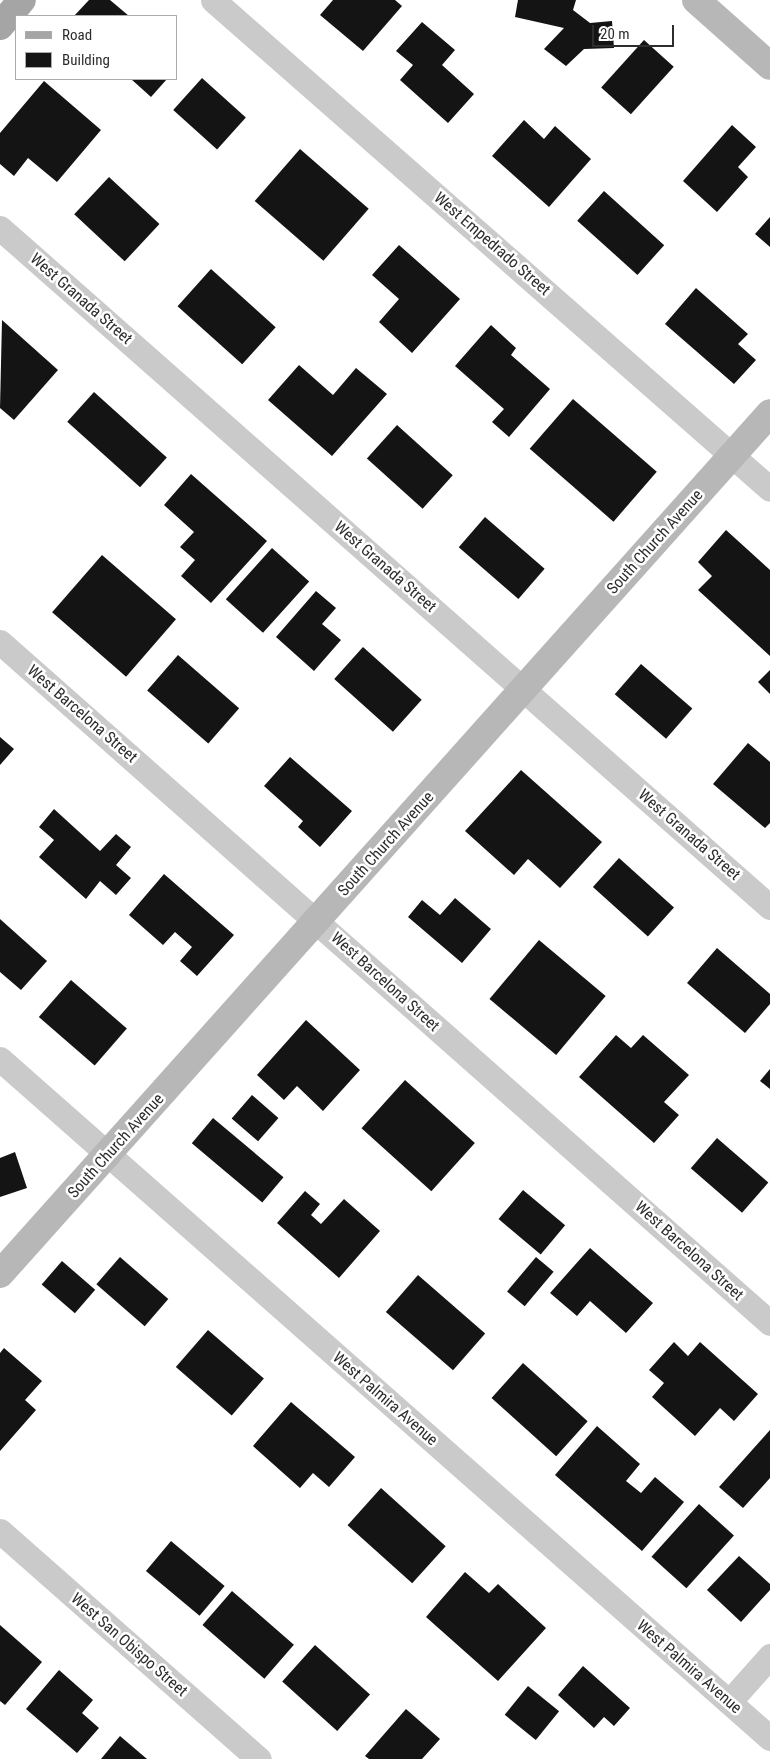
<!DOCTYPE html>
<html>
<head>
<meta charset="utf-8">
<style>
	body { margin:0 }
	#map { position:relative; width:770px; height:1759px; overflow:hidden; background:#fff; font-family:"Roboto Condensed",sans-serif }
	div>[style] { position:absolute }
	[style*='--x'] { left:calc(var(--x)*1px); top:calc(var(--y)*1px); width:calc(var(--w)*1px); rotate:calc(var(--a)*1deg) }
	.building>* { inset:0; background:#141414; transform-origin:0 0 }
	.street>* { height:25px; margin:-12.5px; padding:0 12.5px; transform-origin:12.5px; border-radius:12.5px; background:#cacaca }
	.secondary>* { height:28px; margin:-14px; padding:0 14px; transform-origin:14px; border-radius:14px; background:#b7b7b7 }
	.primary>* { height:28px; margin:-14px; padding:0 14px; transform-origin:14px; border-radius:14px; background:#a5a5a5 }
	span { translate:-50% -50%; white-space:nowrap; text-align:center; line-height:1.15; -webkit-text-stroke:5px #fff; paint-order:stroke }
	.street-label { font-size:16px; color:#2d2d2d }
	.legend { position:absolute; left:15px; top:15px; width:162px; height:65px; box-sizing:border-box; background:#fff; border:1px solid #ababab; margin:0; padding:6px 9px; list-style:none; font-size:15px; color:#2d2d2d }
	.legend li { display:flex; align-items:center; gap:10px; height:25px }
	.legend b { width:25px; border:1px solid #ababab }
	.scale { position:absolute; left:592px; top:25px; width:82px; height:22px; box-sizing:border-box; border:2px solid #2d2d2d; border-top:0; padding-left:6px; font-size:15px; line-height:18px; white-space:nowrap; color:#2d2d2d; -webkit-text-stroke:4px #fff; paint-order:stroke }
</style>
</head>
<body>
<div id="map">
	<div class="building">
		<div style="clip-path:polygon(89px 0,110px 0,129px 16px,74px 16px)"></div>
		<div style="clip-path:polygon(333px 0,395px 0,402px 6px,363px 51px,320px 15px)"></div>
		<div style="clip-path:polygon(518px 0,576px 0,573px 10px,590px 23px,612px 21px,614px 48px,584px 49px,566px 66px,544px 49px,564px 28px,515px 17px)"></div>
		<div style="clip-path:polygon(422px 22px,455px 50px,442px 65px,474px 94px,448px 123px,400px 80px,413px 65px,396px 51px)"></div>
		<div style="left:644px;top:40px;width:40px;height:64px;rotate:42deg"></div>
		<div style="left:202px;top:78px;width:59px;height:43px;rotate:42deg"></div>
		<div style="clip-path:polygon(131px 79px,167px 79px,151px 97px)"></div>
		<div style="clip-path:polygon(44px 81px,101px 130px,57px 182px,28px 158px,14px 176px,0 164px,0 133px)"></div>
		<div style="clip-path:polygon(524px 120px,544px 139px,555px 126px,591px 159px,549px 207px,492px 156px)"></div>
		<div style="clip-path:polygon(732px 125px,756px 147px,738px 167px,748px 177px,717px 212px,683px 181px)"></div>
		<div style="left:300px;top:149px;width:91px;height:69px;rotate:41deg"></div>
		<div style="left:109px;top:177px;width:69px;height:51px;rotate:43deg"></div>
		<div style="left:604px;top:191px;width:81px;height:40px;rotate:42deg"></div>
		<div style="clip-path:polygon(770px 217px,770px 247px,755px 234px)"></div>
		<div style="clip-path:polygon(399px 245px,460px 299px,412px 353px,379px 322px,399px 299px,372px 275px)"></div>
		<div style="left:211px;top:269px;width:87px;height:50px;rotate:42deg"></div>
		<div style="clip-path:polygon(696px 288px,748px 334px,738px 344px,756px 360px,734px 384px,665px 324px)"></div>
		<div style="clip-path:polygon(2px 320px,58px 370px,14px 420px,0 408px)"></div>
		<div style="clip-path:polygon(491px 325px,516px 348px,511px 355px,550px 389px,509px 437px,492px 422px,504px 409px,455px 366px)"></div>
		<div style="clip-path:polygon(299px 365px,333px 395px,356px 368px,387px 394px,332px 456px,268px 400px)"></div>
		<div style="left:94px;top:392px;width:98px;height:40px;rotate:42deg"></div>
		<div style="left:573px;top:399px;width:111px;height:66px;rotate:41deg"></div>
		<div style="left:397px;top:425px;width:75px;height:45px;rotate:42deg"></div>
		<div style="clip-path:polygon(191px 474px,267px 541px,211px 603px,181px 576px,195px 560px,180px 547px,194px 532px,164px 505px)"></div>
		<div style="left:485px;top:517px;width:79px;height:40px;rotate:41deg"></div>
		<div style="clip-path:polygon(726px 530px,770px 570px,770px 656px,698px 590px,712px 576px,698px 562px)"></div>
		<div style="left:272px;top:548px;width:50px;height:69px;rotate:42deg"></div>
		<div style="left:102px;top:555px;width:98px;height:76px;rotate:41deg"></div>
		<div style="clip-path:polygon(316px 591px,336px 608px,322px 624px,341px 640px,314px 671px,276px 637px)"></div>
		<div style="left:363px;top:647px;width:79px;height:43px;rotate:42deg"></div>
		<div style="left:178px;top:655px;width:81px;height:47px;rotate:41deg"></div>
		<div style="left:641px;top:664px;width:68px;height:40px;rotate:41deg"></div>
		<div style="clip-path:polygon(770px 670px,770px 694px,758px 682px)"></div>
		<div style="clip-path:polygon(0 737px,14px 749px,0 765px)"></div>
		<div style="clip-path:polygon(748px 743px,770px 762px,770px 823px,765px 828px,713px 784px)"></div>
		<div style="clip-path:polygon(290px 757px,352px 811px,320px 847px,298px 827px,303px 821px,264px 786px)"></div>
		<div style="clip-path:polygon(521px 770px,602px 842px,560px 888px,528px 859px,514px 875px,465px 831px)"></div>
		<div style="clip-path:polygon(54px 809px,100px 851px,116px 834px,131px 847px,116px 865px,131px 878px,116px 895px,100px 881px,86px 899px,39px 857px,54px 840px,39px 827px)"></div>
		<div style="left:619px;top:858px;width:74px;height:39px;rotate:42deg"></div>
		<div style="clip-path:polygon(164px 874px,234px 935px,197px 976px,180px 961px,192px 947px,175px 932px,163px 945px,129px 915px)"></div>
		<div style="clip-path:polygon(455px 898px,491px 929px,462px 963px,408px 917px,422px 900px,440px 915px)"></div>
		<div style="clip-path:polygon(0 919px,47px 961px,21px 990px,0 972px)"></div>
		<div style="left:539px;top:940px;width:87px;height:77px;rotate:40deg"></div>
		<div style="clip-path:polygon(717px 948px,770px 994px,770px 1004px,745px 1033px,687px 983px)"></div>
		<div style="left:71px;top:980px;width:74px;height:49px;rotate:41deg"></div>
		<div style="clip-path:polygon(306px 1020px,360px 1070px,323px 1111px,297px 1086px,284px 1100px,257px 1075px)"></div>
		<div style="clip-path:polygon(616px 1035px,631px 1048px,643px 1035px,689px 1075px,664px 1102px,679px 1115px,654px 1143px,579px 1077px)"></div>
		<div style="clip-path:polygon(770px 1069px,770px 1089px,760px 1081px)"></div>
		<div style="left:405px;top:1080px;width:94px;height:65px;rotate:42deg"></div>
		<div style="left:252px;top:1095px;width:35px;height:31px;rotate:41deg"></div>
		<div style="left:213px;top:1118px;width:92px;height:33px;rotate:40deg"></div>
		<div style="left:717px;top:1138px;width:68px;height:40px;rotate:41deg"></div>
		<div style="clip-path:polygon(15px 1152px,27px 1188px,0 1197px,0 1158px)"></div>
		<div style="left:523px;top:1190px;width:55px;height:38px;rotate:40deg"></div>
		<div style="clip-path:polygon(305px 1191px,320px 1204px,311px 1215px,321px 1224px,344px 1199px,380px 1231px,339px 1278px,277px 1223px)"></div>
		<div style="clip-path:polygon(590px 1248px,653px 1303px,626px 1333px,590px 1301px,577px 1316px,550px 1293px)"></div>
		<div style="left:120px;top:1257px;width:64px;height:36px;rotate:41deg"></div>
		<div style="left:536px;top:1257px;width:23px;height:45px;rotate:40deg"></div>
		<div style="left:62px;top:1261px;width:44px;height:31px;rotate:41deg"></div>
		<div style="left:418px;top:1275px;width:89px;height:49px;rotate:41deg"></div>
		<div style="left:208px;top:1330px;width:74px;height:49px;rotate:41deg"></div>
		<div style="clip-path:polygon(674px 1342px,688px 1356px,700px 1342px,758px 1394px,734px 1421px,720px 1408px,695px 1436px,652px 1397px,664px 1383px,649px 1370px)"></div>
		<div style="clip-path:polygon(4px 1348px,42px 1381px,25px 1400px,36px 1410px,0 1451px,0 1353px)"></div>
		<div style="left:523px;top:1363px;width:87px;height:47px;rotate:42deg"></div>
		<div style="clip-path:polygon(291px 1402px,355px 1457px,329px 1487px,313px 1473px,300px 1488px,253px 1446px)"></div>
		<div style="clip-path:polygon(597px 1426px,640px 1464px,626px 1481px,641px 1493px,655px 1477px,684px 1502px,642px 1551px,555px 1475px)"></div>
		<div style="clip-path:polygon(770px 1430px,770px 1478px,743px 1508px,719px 1487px)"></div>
		<div style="left:381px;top:1488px;width:87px;height:50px;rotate:42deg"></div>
		<div style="left:699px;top:1504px;width:47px;height:71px;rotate:42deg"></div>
		<div style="left:171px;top:1541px;width:70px;height:39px;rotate:40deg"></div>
		<div style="clip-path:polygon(739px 1556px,770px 1584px,770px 1590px,741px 1622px,707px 1590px)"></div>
		<div style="clip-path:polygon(465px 1572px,489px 1593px,498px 1584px,546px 1628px,498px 1681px,426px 1617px)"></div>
		<div style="left:232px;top:1591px;width:82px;height:45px;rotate:41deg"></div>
		<div style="clip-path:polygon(0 1625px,42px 1662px,5px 1705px,0 1701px)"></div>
		<div style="left:315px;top:1645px;width:74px;height:49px;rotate:42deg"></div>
		<div style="clip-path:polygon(583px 1666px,630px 1708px,614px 1726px,604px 1717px,594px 1728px,558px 1695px)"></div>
		<div style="clip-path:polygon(59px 1670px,93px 1700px,82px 1713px,99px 1728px,77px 1753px,26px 1709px)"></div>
		<div style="left:528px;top:1686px;width:40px;height:37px;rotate:39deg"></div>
		<div style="clip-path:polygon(406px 1709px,440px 1739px,422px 1759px,369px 1759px,365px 1756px)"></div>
		<div style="clip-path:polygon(120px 1736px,147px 1759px,101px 1759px)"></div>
	</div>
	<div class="street">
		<div style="--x:213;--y:0;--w:741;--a:41.28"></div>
		<div style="--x:0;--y:228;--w:1027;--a:41.41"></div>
		<div style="--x:0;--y:642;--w:1028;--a:41.49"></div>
		<div style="--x:0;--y:1059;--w:1027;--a:41.41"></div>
		<div style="--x:0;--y:1531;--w:345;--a:41.4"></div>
		<div style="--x:729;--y:1702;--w:62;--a:-48.3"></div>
	</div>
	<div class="secondary">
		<div style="--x:696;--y:0;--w:99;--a:41.7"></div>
		<div style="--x:0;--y:1274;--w:1155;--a:-48.19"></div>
	</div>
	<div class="primary">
		<div style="--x:0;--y:26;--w:34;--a:-50"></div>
	</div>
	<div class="street-label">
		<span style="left:492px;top:244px;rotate:41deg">West Empedrado Street</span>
		<span style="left:81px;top:299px;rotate:41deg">West Granada Street</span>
		<span style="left:655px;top:542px;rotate:-48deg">South Church Avenue</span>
		<span style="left:385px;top:567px;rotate:41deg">West Granada Street</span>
		<span style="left:82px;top:714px;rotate:41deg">West Barcelona Street</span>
		<span style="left:689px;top:835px;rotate:41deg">West Granada Street</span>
		<span style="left:386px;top:844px;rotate:-48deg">South Church Avenue</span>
		<span style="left:385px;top:982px;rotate:42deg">West Barcelona Street</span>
		<span style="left:116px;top:1146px;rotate:-48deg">South Church Avenue</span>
		<span style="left:689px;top:1251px;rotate:42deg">West Barcelona Street</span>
		<span style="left:385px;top:1399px;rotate:41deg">West Palmira Avenue</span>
		<span style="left:129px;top:1645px;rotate:41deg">West San Obispo Street</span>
		<span style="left:689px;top:1667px;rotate:41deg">West Palmira Avenue</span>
	</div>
	<ul class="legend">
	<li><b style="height:6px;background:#a5a5a5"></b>Road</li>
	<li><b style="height:14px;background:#141414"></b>Building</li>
	</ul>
	<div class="scale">20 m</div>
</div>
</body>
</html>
